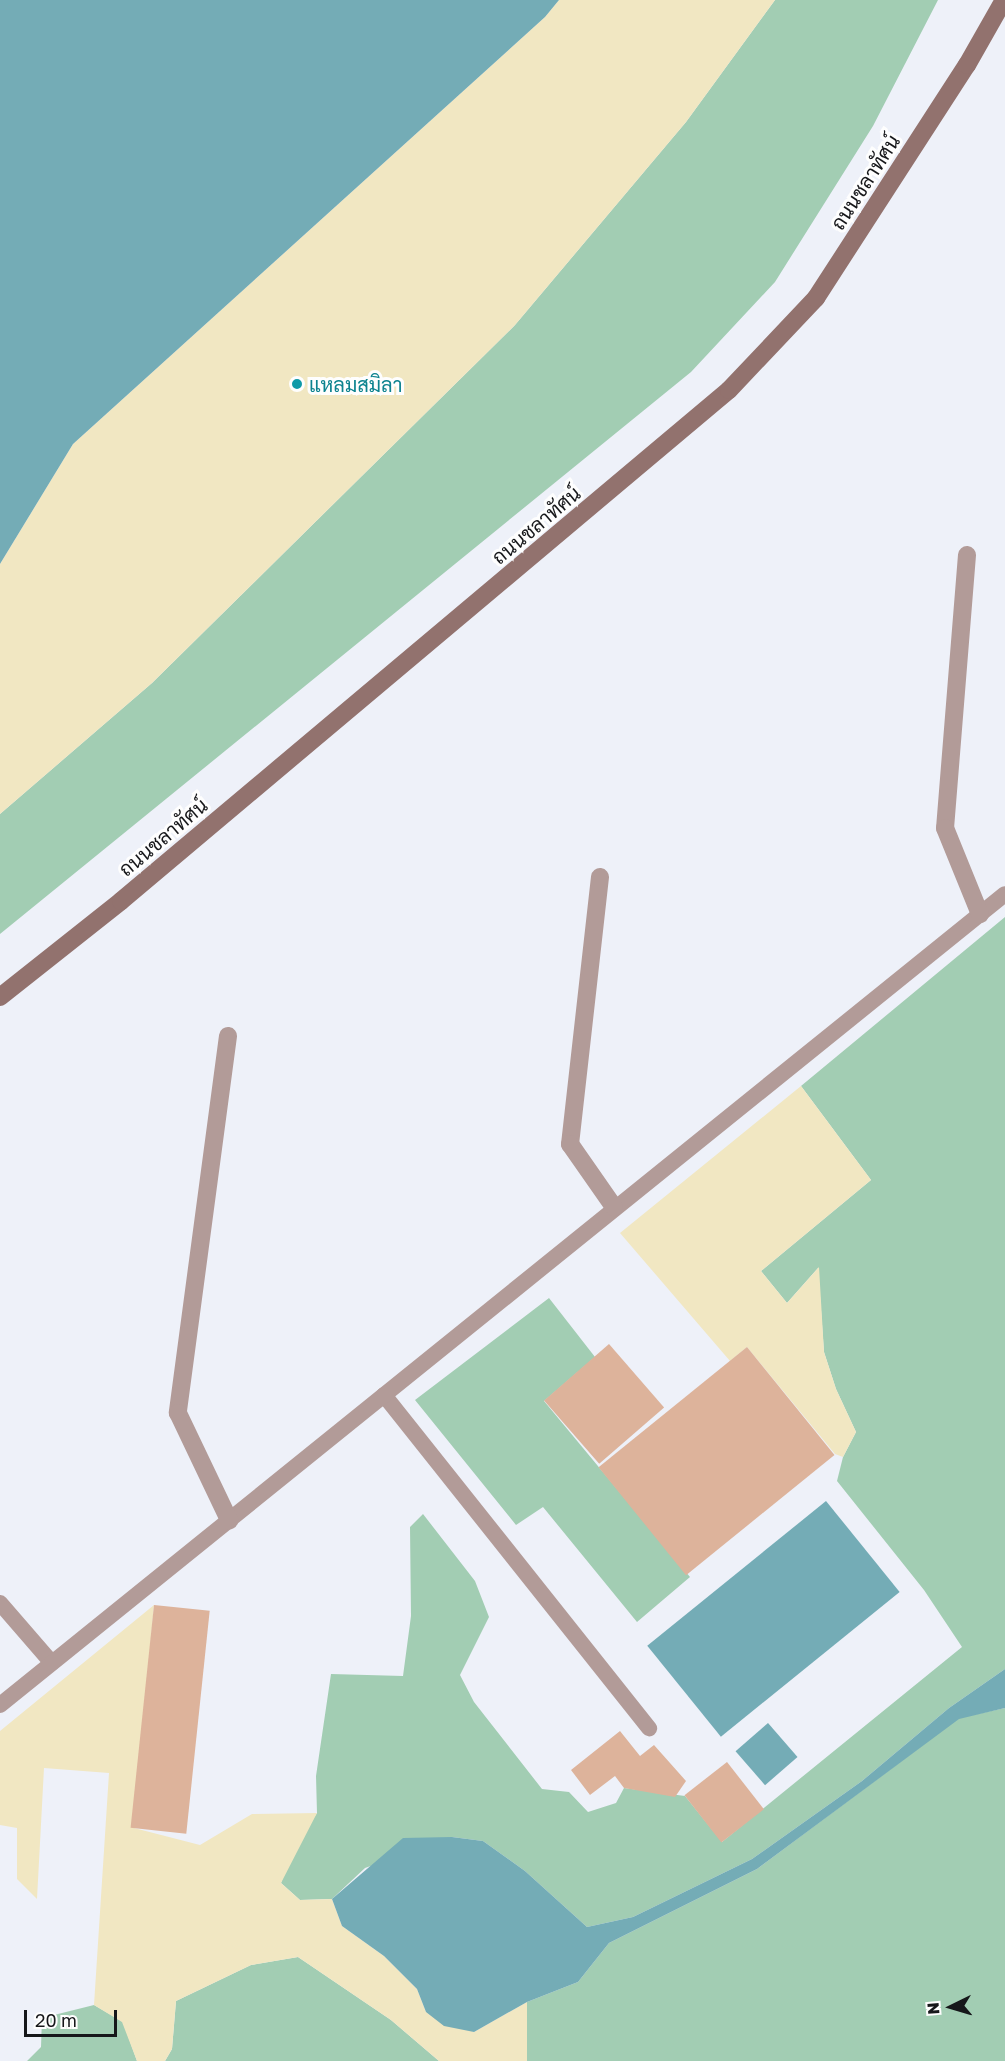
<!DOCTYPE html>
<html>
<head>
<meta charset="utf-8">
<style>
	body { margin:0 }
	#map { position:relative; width:1005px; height:2061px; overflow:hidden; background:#eef1f9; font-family:"Golos Text",Sarabun,sans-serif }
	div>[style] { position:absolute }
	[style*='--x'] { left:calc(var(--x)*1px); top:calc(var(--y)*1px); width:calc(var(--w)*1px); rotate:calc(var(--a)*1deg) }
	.green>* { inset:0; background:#a2cdb3 }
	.sand>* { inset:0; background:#f1e7c2 }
	.water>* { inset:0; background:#74acb6; transform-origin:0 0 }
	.building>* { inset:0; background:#ddb39b; transform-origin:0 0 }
	.lane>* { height:16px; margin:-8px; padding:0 8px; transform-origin:8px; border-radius:8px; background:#b29b98 }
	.street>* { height:18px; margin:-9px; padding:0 9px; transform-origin:9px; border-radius:9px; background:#b29b98 }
	.secondary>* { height:18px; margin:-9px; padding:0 9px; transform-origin:9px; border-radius:9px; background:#92726e }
	.dots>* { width:16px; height:16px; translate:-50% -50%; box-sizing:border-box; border:3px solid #fefefe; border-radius:50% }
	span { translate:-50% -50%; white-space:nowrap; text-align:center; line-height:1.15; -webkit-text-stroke:6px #fefefe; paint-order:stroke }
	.street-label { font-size:20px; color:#16171a }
	.culture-label { font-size:20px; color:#0d838f }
	.left { translate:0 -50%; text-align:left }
	.north { position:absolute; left:921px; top:1977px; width:60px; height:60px; -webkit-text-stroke:4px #fefefe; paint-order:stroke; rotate:265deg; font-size:16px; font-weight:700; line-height:24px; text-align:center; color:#16171a }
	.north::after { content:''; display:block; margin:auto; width:21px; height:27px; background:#16171a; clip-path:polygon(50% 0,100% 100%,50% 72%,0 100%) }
	.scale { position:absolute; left:24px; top:2010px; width:93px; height:27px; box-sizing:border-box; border:3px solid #16171a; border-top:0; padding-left:8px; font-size:18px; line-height:21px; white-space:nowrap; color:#16171a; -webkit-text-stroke:4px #fefefe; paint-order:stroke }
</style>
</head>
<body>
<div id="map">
	<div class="green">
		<div style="clip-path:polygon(775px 0,938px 0,873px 126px,775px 282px,691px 372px,0 934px,0 814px,152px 683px,515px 325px,686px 122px)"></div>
		<div style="clip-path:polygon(1005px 917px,1005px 1669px,949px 1708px,862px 1781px,752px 1859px,633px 1917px,587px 1927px,525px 1871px,483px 1841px,452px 1837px,365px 1868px,332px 1899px,300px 1900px,281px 1883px,293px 1849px,317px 1813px,316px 1776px,331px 1674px,403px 1676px,411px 1616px,410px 1527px,423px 1514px,475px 1581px,489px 1617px,460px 1675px,474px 1702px,542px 1789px,569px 1792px,588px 1812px,616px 1803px,624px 1788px,685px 1796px,722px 1842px,962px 1647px,924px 1590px,837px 1481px,843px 1457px,856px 1432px,836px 1389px,824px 1352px,818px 1268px,787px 1303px,761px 1271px,871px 1180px,801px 1086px)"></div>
		<div style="clip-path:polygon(549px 1298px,595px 1357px,544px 1401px,690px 1577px,637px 1622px,543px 1507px,516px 1525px,415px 1400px)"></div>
		<div style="clip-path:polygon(1005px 1708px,1005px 2061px,527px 2061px,527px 2002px,578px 1982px,609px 1943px,757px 1869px,959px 1718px)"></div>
		<div style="clip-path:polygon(298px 1957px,391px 2020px,439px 2061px,165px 2061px,172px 2049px,176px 2001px,251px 1965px)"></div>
		<div style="clip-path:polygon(94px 2005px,123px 2022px,137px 2061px,27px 2061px,41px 2047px,42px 2018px)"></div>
	</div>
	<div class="sand">
		<div style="clip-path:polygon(559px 0,775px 0,686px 122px,515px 325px,152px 683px,0 814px,0 564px,73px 444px,545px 17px)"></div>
		<div style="clip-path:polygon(801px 1086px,871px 1180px,761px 1271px,787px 1303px,819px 1267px,824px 1352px,836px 1389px,856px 1432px,843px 1457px,835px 1454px,747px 1347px,730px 1361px,620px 1233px)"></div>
		<div style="clip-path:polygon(154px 1605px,134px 1828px,200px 1845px,252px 1814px,317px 1813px,281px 1883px,300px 1900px,332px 1899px,342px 1926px,384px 1956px,417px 1989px,426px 2012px,474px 2032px,527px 2002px,527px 2061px,439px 2061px,391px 2020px,298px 1957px,251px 1965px,176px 2001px,172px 2049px,165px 2061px,137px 2061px,122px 2022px,94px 2005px,109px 1773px,44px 1768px,37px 1899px,17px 1879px,17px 1828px,0 1825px,0 1731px)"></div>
	</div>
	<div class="water">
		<div style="clip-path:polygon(0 0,559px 0,545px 17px,73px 444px,0 564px)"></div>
		<div style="left:826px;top:1501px;width:117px;height:230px;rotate:51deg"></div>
		<div style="clip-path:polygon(1005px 1669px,1005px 1708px,959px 1719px,757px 1869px,609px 1943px,578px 1982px,527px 2002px,474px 2032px,444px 2026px,426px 2012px,417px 1989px,384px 1956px,342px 1926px,332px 1899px,403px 1838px,452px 1837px,483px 1841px,525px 1871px,587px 1927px,633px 1917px,752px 1859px,862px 1781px,949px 1708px)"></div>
		<div style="left:768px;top:1723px;width:45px;height:43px;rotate:49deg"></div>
	</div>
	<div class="building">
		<div style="left:609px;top:1344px;width:84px;height:86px;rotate:49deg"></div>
		<div style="left:747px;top:1347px;width:139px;height:191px;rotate:51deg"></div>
		<div style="left:154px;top:1605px;width:56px;height:224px;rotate:6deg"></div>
		<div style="clip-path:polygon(620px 1731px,640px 1756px,654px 1745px,686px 1781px,675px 1797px,624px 1788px,615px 1776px,590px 1795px,571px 1770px)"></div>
		<div style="left:727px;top:1762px;width:60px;height:54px;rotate:52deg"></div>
	</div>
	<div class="lane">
		<div style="--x:384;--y:1395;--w:426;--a:51.5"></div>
		<div style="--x:0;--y:1603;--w:79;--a:49.1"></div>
		<div style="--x:0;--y:1705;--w:1291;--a:-38.9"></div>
	</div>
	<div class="street">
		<div style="--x:967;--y:555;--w:274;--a:94.6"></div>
		<div style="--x:945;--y:828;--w:93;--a:67.9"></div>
		<div style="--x:600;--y:877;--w:269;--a:96.4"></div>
		<div style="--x:570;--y:1144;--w:77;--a:55.1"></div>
		<div style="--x:228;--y:1036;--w:380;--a:97.6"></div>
		<div style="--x:178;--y:1413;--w:119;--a:64.5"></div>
	</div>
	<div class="secondary">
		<div style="--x:0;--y:997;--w:154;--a:-38.4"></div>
		<div style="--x:121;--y:901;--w:794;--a:-40.05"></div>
		<div style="--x:729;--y:390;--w:127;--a:-46.6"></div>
		<div style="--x:816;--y:298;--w:278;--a:-57.1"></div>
		<div style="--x:967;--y:65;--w:75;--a:-60.4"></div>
	</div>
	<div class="dots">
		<div style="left:297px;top:384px;background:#0f9aa8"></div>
	</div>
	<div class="street-label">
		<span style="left:865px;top:182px;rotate:-57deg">ถนนชลาทัศน์</span>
		<span style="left:536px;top:525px;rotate:-40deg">ถนนชลาทัศน์</span>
		<span style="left:163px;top:837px;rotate:-40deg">ถนนชลาทัศน์</span>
	</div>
	<div class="culture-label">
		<span class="left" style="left:309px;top:384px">แหลมสมิลา</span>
	</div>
	<div class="north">N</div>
	<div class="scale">20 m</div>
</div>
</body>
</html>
